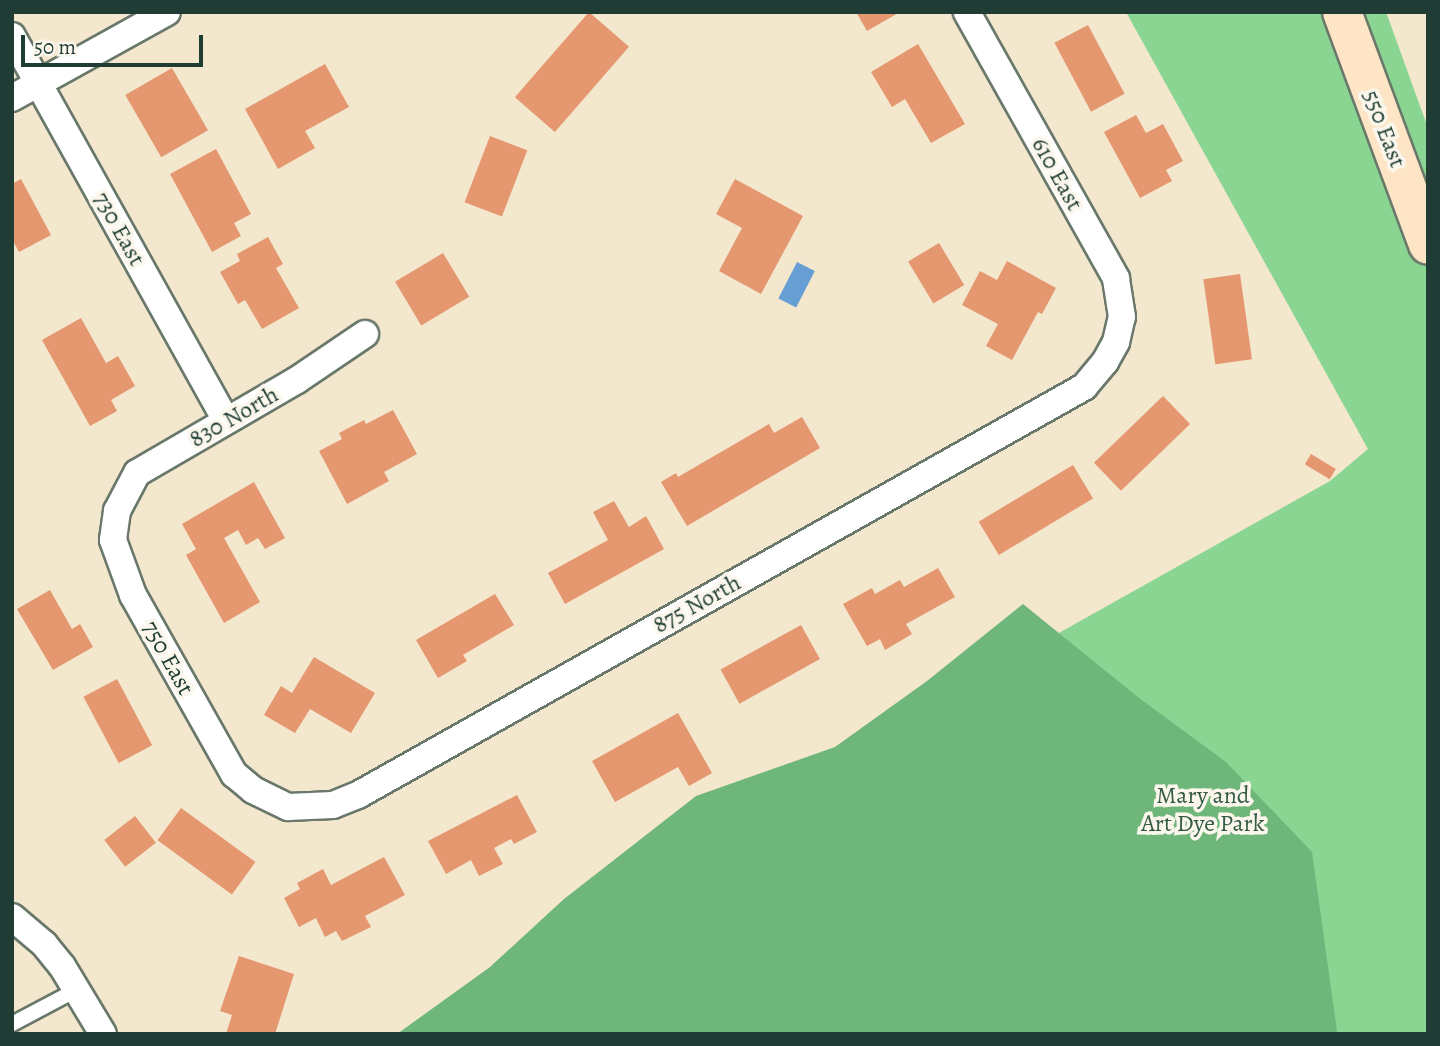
<!DOCTYPE html>
<html>
<head>
<meta charset="utf-8">
<style>
	body { margin:0 }
	#map { position:relative; width:1440px; height:1046px; overflow:hidden; background:#f3e7cd; font-family:Alegreya,serif }
	div>[style] { position:absolute }
	[style*='--x'] { left:calc(var(--x)*1px); top:calc(var(--y)*1px); width:calc(var(--w)*1px); rotate:calc(var(--a)*1deg) }
	.green>* { inset:0; background:#8ad591 }
	.forest>* { inset:0; background:#6fb67b }
	.water>* { inset:0; background:#679ed4; transform-origin:0 0 }
	.building>* { inset:0; background:#e59770; transform-origin:0 0 }
	.roads { filter:drop-shadow(2px 0 #69786a) drop-shadow(-2px 0 #69786a) drop-shadow(0 2px #69786a) drop-shadow(0 -2px #69786a) }
	.lane>* { height:14px; margin:-7px; padding:0 7px; transform-origin:7px; border-radius:7px; background:#fff }
	.street>* { height:26px; margin:-13px; padding:0 13px; transform-origin:13px; border-radius:13px; background:#fff }
	.secondary>* { height:38px; margin:-19px; padding:0 19px; transform-origin:19px; border-radius:19px; background:#fee5c5 }
	span { translate:-50% -50%; white-space:nowrap; text-align:center; line-height:1.15; -webkit-text-stroke:7px #fbf7ec; paint-order:stroke }
	.street-label { font-size:24px; color:#1f3d34 }
	.park-label { font-size:24px; color:#345b47 }
	.frame { position:absolute; inset:0; border:14px solid #1f3d34; pointer-events:none }
	.scale { position:absolute; left:21px; top:35px; width:182px; height:32px; box-sizing:border-box; border:4px solid #1f3d34; border-top:0; padding-left:9px; font-size:21px; line-height:24px; white-space:nowrap; color:#1f3d34; -webkit-text-stroke:5px #fbf7ec; paint-order:stroke }
</style>
</head>
<body>
<div id="map">
	<div class="green">
		<div style="clip-path:polygon(1126px 12px,1386px 12px,1428px 128px,1428px 1034px,397px 1034px,877px 735px,1330px 481px,1368px 449px)"></div>
	</div>
	<div class="forest">
		<div style="clip-path:polygon(1023px 604px,1139px 698px,1226px 762px,1312px 852px,1337px 1031px,1331px 1034px,397px 1034px,490px 967px,564px 899px,696px 796px,835px 747px,927px 681px)"></div>
	</div>
	<div class="water">
		<div style="left:797px;top:262px;width:20px;height:41px;rotate:27deg"></div>
	</div>
	<div class="building">
		<div style="left:589px;top:12px;width:53px;height:113px;rotate:41deg"></div>
		<div style="clip-path:polygon(856px 12px,900px 12px,867px 31px)"></div>
		<div style="left:1088px;top:25px;width:78px;height:38px;rotate:62deg"></div>
		<div style="clip-path:polygon(918px 44px,965px 124px,931px 143px,905px 99px,892px 107px,871px 72px)"></div>
		<div style="clip-path:polygon(325px 64px,349px 107px,305px 131px,315px 148px,278px 169px,245px 109px)"></div>
		<div style="left:172px;top:68px;width:72px;height:54px;rotate:60deg"></div>
		<div style="clip-path:polygon(1136px 115px,1146px 133px,1163px 124px,1183px 161px,1166px 170px,1172px 181px,1140px 198px,1104px 132px)"></div>
		<div style="left:490px;top:136px;width:40px;height:71px;rotate:21deg"></div>
		<div style="clip-path:polygon(216px 149px,251px 214px,234px 223px,241px 236px,212px 252px,170px 174px)"></div>
		<div style="clip-path:polygon(21px 179px,51px 235px,19px 252px,12px 239px,12px 184px)"></div>
		<div style="clip-path:polygon(735px 179px,803px 216px,761px 294px,719px 271px,742px 228px,716px 214px)"></div>
		<div style="clip-path:polygon(268px 237px,283px 264px,276px 268px,299px 308px,262px 329px,245px 300px,238px 304px,220px 272px,240px 261px,237px 254px)"></div>
		<div style="left:939px;top:243px;width:49px;height:36px;rotate:59deg"></div>
		<div style="left:443px;top:253px;width:51px;height:56px;rotate:59deg"></div>
		<div style="clip-path:polygon(1007px 261px,1056px 288px,1042px 314px,1038px 312px,1012px 360px,986px 346px,998px 324px,962px 305px,980px 271px,997px 280px)"></div>
		<div style="left:1240px;top:274px;width:86px;height:37px;rotate:82deg"></div>
		<div style="clip-path:polygon(81px 318px,106px 363px,118px 356px,135px 386px,111px 400px,117px 411px,90px 426px,42px 340px)"></div>
		<div style="left:1163px;top:396px;width:39px;height:96px;rotate:46deg"></div>
		<div style="clip-path:polygon(393px 410px,417px 454px,384px 472px,389px 481px,347px 504px,319px 451px,342px 439px,339px 433px,364px 420px,366px 424px)"></div>
		<div style="clip-path:polygon(802px 417px,820px 448px,687px 526px,661px 482px,676px 473px,678px 477px,769px 424px,774px 433px)"></div>
		<div style="left:1311px;top:454px;width:29px;height:12px;rotate:31deg"></div>
		<div style="left:1073px;top:465px;width:39px;height:110px;rotate:59deg"></div>
		<div style="clip-path:polygon(254px 482px,285px 538px,265px 549px,258px 538px,246px 545px,238px 530px,224px 538px,260px 602px,224px 623px,186px 555px,196px 549px,182px 524px)"></div>
		<div style="clip-path:polygon(614px 501px,629px 527px,646px 516px,664px 549px,565px 604px,548px 573px,608px 540px,593px 512px)"></div>
		<div style="clip-path:polygon(938px 568px,955px 597px,906px 624px,912px 634px,885px 650px,880px 639px,867px 646px,843px 604px,872px 588px,875px 594px,900px 580px,904px 587px)"></div>
		<div style="clip-path:polygon(50px 590px,72px 629px,80px 624px,93px 647px,53px 670px,17px 609px)"></div>
		<div style="clip-path:polygon(495px 594px,514px 625px,463px 655px,467px 661px,438px 678px,416px 640px)"></div>
		<div style="left:801px;top:625px;width:39px;height:92px;rotate:61deg"></div>
		<div style="clip-path:polygon(314px 657px,375px 693px,351px 733px,310px 709px,295px 733px,264px 715px,281px 686px,292px 693px)"></div>
		<div style="left:117px;top:679px;width:75px;height:38px;rotate:62deg"></div>
		<div style="clip-path:polygon(678px 713px,712px 773px,689px 786px,678px 767px,615px 802px,592px 761px)"></div>
		<div style="clip-path:polygon(517px 795px,537px 832px,514px 844px,511px 839px,494px 848px,503px 864px,479px 876px,471px 860px,446px 874px,428px 841px)"></div>
		<div style="left:181px;top:808px;width:92px;height:40px;rotate:36deg"></div>
		<div style="left:135px;top:816px;width:34px;height:39px;rotate:52deg"></div>
		<div style="clip-path:polygon(384px 857px,405px 895px,365px 916px,371px 927px,342px 941px,336px 931px,325px 937px,316px 918px,299px 927px,284px 898px,300px 889px,297px 883px,323px 869px,331px 885px)"></div>
		<div style="clip-path:polygon(239px 956px,294px 974px,275px 1034px,226px 1034px,232px 1015px,220px 1011px)"></div>
	</div>
	<div class="roads">
		<div class="lane">
			<div style="--x:12;--y:1024;--w:75;--a:-27.9"></div>
		</div>
		<div class="street">
			<div style="--x:12;--y:36;--w:440;--a:60.9"></div>
			<div style="--x:12;--y:98;--w:177;--a:-29"></div>
			<div style="--x:365;--y:334;--w:82;--a:145.9"></div>
			<div style="--x:297;--y:380;--w:185;--a:149.8"></div>
			<div style="--x:137;--y:473;--w:43;--a:117.8"></div>
			<div style="--x:117;--y:511;--w:29;--a:98"></div>
			<div style="--x:113;--y:540;--w:59;--a:70"></div>
			<div style="--x:133;--y:595;--w:206;--a:60.6"></div>
			<div style="--x:234;--y:774;--w:25;--a:40"></div>
			<div style="--x:253;--y:790;--w:39;--a:26"></div>
			<div style="--x:288;--y:807;--w:45;--a:-2.5"></div>
			<div style="--x:333;--y:805;--w:27;--a:-22"></div>
			<div style="--x:358;--y:795;--w:833;--a:-29.34"></div>
			<div style="--x:1084;--y:387;--w:33;--a:-50"></div>
			<div style="--x:1105;--y:362;--w:23;--a:-61"></div>
			<div style="--x:1116;--y:342;--w:26;--a:-77"></div>
			<div style="--x:1122;--y:317;--w:39;--a:-99"></div>
			<div style="--x:1116;--y:278;--w:305;--a:-119.3"></div>
			<div style="--x:12;--y:917;--w:42;--a:40.2"></div>
			<div style="--x:44;--y:944;--w:28;--a:51"></div>
			<div style="--x:62;--y:966;--w:79;--a:58.9"></div>
		</div>
		<div class="secondary">
			<div style="--x:1342;--y:12;--w:248;--a:69.7"></div>
		</div>
	</div>
	<div class="street-label">
		<span style="left:1384px;top:129px;rotate:69deg">550 East</span>
		<span style="left:1057px;top:174px;rotate:61deg">610 East</span>
		<span style="left:119px;top:229px;rotate:61deg">730 East</span>
		<span style="left:234px;top:417px;rotate:-30deg">830 North</span>
		<span style="left:697px;top:604px;rotate:-29deg">875 North</span>
		<span style="left:168px;top:658px;rotate:61deg">750 East</span>
	</div>
	<div class="park-label">
		<span style="left:1203px;top:810px">Mary and<br>Art Dye Park</span>
	</div>
	<div class="frame"></div>
	<div class="scale">50 m</div>
</div>
</body>
</html>
